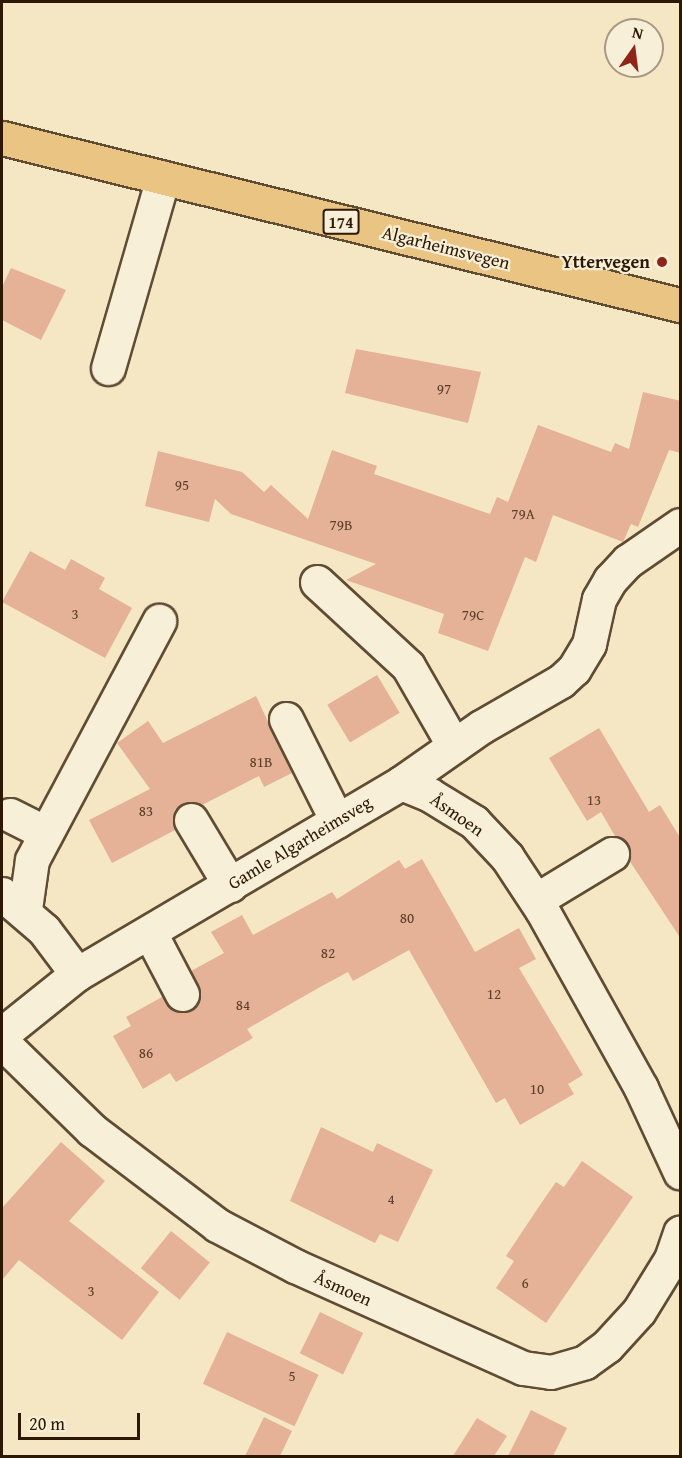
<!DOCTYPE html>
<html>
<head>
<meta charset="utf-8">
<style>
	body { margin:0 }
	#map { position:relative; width:682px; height:1458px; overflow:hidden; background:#f5e7c3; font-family:"Gentium Book Plus",serif }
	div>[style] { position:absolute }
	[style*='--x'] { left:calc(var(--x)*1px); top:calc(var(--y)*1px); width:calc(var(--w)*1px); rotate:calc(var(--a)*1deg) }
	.building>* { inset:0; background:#e5b197; transform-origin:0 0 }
	.roads { filter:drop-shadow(2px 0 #5f4c33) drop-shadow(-2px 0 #5f4c33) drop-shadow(0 2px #5f4c33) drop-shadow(0 -2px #5f4c33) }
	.minor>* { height:33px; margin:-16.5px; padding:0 16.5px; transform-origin:16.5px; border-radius:16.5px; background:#f8efd8 }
	.major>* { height:33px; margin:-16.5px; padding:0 16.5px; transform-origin:16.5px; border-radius:16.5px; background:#eac482 }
	.dots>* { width:16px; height:16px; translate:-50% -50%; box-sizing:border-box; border:3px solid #f8efd8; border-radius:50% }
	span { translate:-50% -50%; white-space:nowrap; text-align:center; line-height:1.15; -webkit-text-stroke:4.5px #f8efd8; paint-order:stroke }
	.number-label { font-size:15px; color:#5b3f28 }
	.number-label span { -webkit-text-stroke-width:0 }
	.shield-label span { padding:2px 4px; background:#f8efd8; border:2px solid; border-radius:4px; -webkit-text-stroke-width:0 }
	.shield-label { font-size:16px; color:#2d1903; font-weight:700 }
	.street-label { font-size:18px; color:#2d1903 }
	.poi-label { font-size:18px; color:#2d1903; font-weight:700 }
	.right { translate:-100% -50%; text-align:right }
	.frame { position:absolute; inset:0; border:3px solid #2d1903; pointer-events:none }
	.north { position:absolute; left:604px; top:18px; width:60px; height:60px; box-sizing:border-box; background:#f8efd8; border:2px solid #a79983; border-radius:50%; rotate:14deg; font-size:16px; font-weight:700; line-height:24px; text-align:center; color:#2d1903 }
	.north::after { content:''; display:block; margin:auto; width:21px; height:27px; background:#8f2418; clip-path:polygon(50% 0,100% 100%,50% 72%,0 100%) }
	.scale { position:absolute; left:18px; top:1413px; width:122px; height:27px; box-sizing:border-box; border:3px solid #2d1903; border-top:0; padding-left:8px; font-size:18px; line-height:21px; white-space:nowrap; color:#2d1903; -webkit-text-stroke:4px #f8efd8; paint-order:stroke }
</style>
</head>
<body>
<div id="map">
	<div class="building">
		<div style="clip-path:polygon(11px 268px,66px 290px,41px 340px,2px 320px,2px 287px)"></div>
		<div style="clip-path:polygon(356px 349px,481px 372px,468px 423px,345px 393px)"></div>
		<div style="clip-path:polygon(643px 392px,681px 401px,681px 453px,669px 450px,638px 527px,631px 524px,623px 542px,553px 515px,536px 562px,525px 557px,488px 651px,438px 633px,444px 614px,346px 580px,376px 564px,231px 514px,215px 499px,209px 522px,145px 506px,158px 451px,242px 472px,264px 492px,271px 485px,308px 519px,332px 450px,377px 466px,374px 474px,490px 514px,497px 497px,508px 502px,538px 425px,611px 452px,615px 443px,629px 449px)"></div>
		<div style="clip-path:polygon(30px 551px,65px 570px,71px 559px,105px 578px,99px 589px,132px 608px,105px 658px,2px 602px)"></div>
		<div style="left:377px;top:675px;width:44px;height:58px;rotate:59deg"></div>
		<div style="clip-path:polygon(256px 696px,292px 773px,264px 787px,259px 776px,202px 805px,182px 804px,174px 811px,175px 830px,112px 863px,89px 820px,150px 789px,117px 743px,148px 721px,163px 743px)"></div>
		<div style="clip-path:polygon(599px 728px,649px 812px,660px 805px,681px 839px,681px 939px,629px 860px,628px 844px,615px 836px,601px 812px,587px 821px,549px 758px)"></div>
		<div style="clip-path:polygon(422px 859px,475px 952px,519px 928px,536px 959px,519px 968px,583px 1075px,568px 1084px,574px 1094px,520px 1125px,505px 1098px,496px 1103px,409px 950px,353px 981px,348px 972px,320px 987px,247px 1029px,253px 1038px,176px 1082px,170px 1073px,143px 1089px,113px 1036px,131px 1026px,126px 1017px,162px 997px,172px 1009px,181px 1013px,197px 1004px,201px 994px,191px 971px,224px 953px,211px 932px,242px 915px,253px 935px,332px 892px,337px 899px,399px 860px,405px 869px)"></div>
		<div style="clip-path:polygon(321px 1127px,373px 1152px,377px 1143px,433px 1170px,398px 1242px,380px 1234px,375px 1243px,290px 1201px)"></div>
		<div style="clip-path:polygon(61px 1142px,105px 1181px,69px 1221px,159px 1292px,122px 1340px,19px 1260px,2px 1280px,2px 1208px)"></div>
		<div style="clip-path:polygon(582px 1161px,633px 1197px,546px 1323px,496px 1288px,514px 1261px,506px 1256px,540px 1205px,556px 1182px,564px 1187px)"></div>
		<div style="left:171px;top:1231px;width:50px;height:48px;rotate:39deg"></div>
		<div style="left:320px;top:1312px;width:48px;height:46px;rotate:26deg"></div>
		<div style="left:227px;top:1332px;width:101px;height:57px;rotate:25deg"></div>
		<div style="clip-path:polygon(531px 1410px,567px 1428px,553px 1456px,508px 1456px)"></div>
		<div style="clip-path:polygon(264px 1417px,292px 1431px,280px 1456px,245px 1456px)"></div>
		<div style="clip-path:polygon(477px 1418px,507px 1436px,494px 1456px,453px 1456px)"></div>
	</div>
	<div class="roads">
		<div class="minor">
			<div style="--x:108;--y:368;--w:198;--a:-73.9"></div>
			<div style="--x:317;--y:582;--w:124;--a:42.7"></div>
			<div style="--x:408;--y:666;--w:92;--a:60.1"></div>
			<div style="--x:286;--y:719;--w:114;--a:63.4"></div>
			<div style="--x:401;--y:783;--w:31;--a:22"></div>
			<div style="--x:430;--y:795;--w:52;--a:31.5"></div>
			<div style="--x:474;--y:822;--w:48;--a:46.7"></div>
			<div style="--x:507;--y:857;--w:64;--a:56.6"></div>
			<div style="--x:542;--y:910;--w:204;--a:60.9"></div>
			<div style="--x:641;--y:1088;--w:93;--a:65.1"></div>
			<div style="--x:10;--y:815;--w:40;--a:26.6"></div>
			<div style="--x:191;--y:820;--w:76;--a:59"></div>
			<div style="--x:2;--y:894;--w:55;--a:40.6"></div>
			<div style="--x:44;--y:930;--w:55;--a:53.1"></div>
			<div style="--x:536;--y:900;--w:89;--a:-31.2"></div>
			<div style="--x:25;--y:909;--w:49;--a:-81.9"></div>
			<div style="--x:32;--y:860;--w:271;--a:-62"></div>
			<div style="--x:150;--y:933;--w:69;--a:62.3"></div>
			<div style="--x:2;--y:1034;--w:96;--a:-38.7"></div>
			<div style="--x:77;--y:974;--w:376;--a:-30.5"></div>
			<div style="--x:401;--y:783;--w:98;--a:-35"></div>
			<div style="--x:481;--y:727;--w:92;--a:-29.9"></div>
			<div style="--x:561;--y:681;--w:18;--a:-43"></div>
			<div style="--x:574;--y:669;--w:29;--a:-59"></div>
			<div style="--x:589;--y:644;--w:46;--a:-77.5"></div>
			<div style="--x:599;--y:599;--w:22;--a:-60"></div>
			<div style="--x:610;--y:580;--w:26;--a:-47"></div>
			<div style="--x:628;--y:561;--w:63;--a:-34.7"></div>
			<div style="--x:2;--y:1042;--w:126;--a:44.4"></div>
			<div style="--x:92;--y:1130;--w:157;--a:37.2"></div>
			<div style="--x:217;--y:1225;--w:88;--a:27.7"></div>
			<div style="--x:295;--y:1266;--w:250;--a:24.1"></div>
			<div style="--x:523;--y:1368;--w:28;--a:8"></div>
			<div style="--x:551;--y:1372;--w:35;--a:-16"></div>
			<div style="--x:585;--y:1362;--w:27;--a:-36"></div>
			<div style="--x:607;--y:1346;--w:47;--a:-47.6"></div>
			<div style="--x:639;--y:1311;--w:61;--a:-58.4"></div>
			<div style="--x:671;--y:1259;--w:28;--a:-71"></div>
		</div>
		<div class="major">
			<div style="--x:2;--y:138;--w:698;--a:13.84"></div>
		</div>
	</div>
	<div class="dots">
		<div style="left:662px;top:262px;background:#8f2418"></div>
	</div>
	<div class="number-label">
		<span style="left:444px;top:389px">97</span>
		<span style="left:182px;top:485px">95</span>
		<span style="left:523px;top:514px">79A</span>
		<span style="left:341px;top:525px">79B</span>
		<span style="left:75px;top:614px">3</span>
		<span style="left:473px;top:615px">79C</span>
		<span style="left:261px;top:762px">81B</span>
		<span style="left:594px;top:800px">13</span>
		<span style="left:146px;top:811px">83</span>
		<span style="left:407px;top:918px">80</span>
		<span style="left:328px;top:953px">82</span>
		<span style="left:494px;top:994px">12</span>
		<span style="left:243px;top:1005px">84</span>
		<span style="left:146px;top:1053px">86</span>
		<span style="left:537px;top:1089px">10</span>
		<span style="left:391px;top:1199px">4</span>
		<span style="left:525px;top:1283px">6</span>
		<span style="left:91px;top:1291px">3</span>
		<span style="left:292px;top:1376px">5</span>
	</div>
	<div class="shield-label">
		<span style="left:341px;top:222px">174</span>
	</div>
	<div class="street-label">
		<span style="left:446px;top:248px;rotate:14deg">Algarheimsvegen</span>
		<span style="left:457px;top:815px;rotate:35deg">Åsmoen</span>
		<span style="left:300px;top:843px;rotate:-31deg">Gamle Algarheimsveg</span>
		<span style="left:343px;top:1289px;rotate:24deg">Åsmoen</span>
	</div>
	<div class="poi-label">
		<span class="right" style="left:650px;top:262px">Yttervegen</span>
	</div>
	<div class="frame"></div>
	<div class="north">N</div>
	<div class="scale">20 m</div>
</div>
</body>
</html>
